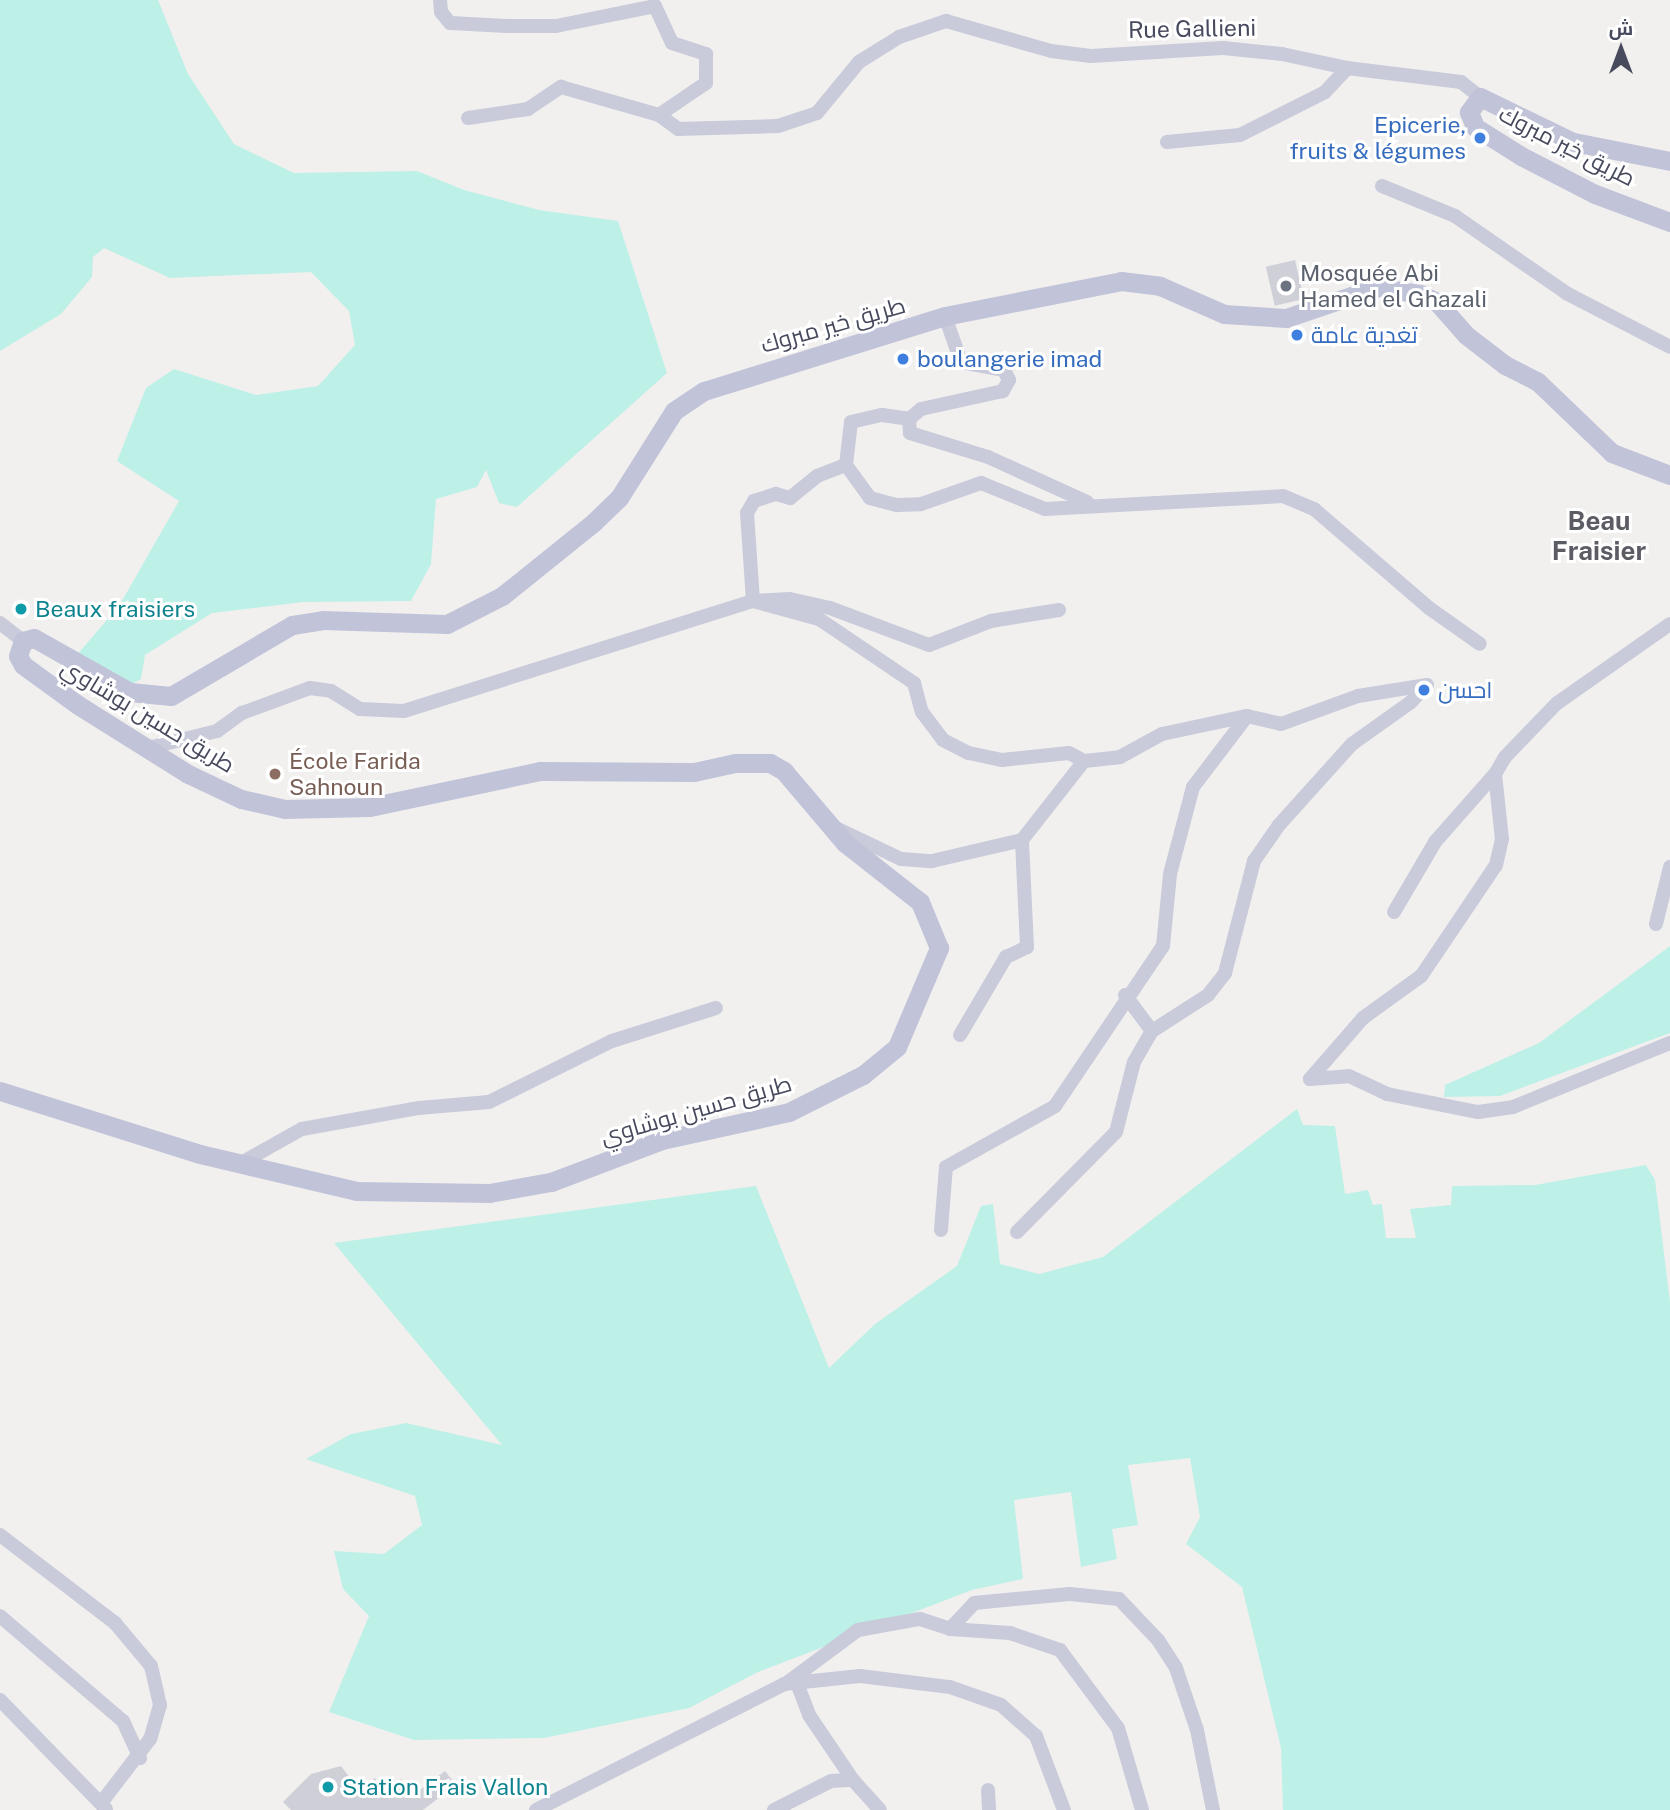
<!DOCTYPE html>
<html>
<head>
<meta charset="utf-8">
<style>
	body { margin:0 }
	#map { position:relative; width:1670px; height:1810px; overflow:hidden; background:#f2f0ef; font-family:"Public Sans",Cairo,sans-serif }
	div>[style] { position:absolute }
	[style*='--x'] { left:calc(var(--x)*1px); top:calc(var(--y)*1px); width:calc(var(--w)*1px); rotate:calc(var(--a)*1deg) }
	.green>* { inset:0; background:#bdf0e6 }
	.building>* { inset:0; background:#cfcfd7; transform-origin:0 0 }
	.street>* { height:14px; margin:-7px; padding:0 7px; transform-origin:7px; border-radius:7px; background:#c9cbda }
	.secondary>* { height:19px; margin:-9.5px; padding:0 9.5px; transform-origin:9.5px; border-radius:9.5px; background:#c1c3d9 }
	.dots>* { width:19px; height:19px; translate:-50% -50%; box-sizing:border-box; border:4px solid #fff; border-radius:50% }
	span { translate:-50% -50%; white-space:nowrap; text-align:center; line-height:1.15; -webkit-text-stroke:6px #fff; paint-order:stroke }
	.street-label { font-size:23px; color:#47495d }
	.shop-label { font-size:23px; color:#366cbe }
	.right { translate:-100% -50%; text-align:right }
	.left { translate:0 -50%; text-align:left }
	.worship-label { font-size:23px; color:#5b616d }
	.culture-label { font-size:23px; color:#0d838f }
	.education-label { font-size:23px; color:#785e54 }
	.quarter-label { font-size:26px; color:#5c5c64; font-weight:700 }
	.north { position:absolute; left:1586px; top:14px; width:70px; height:70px; -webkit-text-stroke:5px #fff; paint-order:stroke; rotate:0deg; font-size:19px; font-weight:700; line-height:28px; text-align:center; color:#47495d }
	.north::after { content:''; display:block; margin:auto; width:24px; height:32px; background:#47495d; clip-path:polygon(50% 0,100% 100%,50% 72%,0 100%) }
</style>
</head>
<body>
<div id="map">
	<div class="green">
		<div style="clip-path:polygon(0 0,158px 0,188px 74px,234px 144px,294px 173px,417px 171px,464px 190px,539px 210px,618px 221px,667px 373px,517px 507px,499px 503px,486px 470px,477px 487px,436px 499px,431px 564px,411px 601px,303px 602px,212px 613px,145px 655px,141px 679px,126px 687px,75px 657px,119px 606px,179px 501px,117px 461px,146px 388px,174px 369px,256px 395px,318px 386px,355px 345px,349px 311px,311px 272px,170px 278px,104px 248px,93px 257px,92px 277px,61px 314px,0 351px)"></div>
		<div style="clip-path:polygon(1670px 946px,1670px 1033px,1500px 1096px,1444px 1097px,1445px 1085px,1539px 1043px)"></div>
		<div style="clip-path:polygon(1297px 1109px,1303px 1125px,1335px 1126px,1345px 1194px,1368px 1190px,1373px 1205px,1382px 1204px,1386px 1238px,1416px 1238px,1410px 1209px,1451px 1205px,1452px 1186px,1535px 1185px,1646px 1165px,1655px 1180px,1670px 1302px,1670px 1810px,1283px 1810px,1281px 1748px,1242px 1587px,1186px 1544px,1200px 1517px,1190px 1458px,1128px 1465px,1138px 1525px,1112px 1529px,1117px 1559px,1081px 1567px,1071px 1492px,1014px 1500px,1023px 1579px,972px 1590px,758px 1672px,689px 1708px,544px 1738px,414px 1740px,329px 1712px,369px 1616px,343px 1589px,334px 1551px,384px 1554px,422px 1525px,415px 1496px,306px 1459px,351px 1434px,406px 1423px,502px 1445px,334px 1243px,756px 1186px,829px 1368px,875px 1324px,957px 1266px,981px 1206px,993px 1204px,1000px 1264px,1039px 1274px,1103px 1257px)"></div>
	</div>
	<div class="building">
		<div style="left:1295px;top:260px;width:40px;height:30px;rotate:77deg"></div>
		<div style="clip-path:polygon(341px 1766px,359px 1790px,375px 1778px,385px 1791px,401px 1779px,413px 1795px,445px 1771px,456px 1785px,423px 1810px,291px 1810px,283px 1802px,311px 1774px)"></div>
	</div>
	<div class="street">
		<div style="--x:440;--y:0;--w:12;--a:85"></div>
		<div style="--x:441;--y:12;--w:14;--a:51"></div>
		<div style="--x:450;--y:23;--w:57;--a:3"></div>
		<div style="--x:507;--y:26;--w:49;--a:0"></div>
		<div style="--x:556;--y:26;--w:101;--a:-11.4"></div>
		<div style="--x:655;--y:6;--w:41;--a:65.3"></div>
		<div style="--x:672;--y:43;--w:36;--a:18"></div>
		<div style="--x:706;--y:54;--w:29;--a:90"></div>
		<div style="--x:706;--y:83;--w:57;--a:145.8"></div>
		<div style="--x:468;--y:118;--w:61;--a:-8.5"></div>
		<div style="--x:528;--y:109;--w:40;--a:-34"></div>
		<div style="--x:561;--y:87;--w:102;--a:15.9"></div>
		<div style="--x:659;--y:115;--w:24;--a:36"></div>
		<div style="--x:678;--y:129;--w:100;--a:-1.7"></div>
		<div style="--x:778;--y:126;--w:41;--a:-18.4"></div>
		<div style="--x:817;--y:113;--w:66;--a:-50.5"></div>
		<div style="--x:859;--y:62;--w:47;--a:-32"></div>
		<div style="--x:899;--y:37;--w:50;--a:-18.8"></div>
		<div style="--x:946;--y:21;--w:109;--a:15.9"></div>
		<div style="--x:1051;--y:51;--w:40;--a:7.1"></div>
		<div style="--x:1091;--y:56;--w:132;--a:-3.5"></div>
		<div style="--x:1223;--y:48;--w:59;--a:5.8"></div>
		<div style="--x:1282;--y:54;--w:66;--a:12.2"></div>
		<div style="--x:1347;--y:68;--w:115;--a:7"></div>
		<div style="--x:1461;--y:82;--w:24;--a:38"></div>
		<div style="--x:1167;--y:142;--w:73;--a:-5.5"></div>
		<div style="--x:1240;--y:135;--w:95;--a:-26.8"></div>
		<div style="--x:1325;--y:92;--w:33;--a:-47"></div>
		<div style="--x:1382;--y:186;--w:79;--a:22.3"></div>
		<div style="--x:1455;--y:216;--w:135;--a:34.7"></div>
		<div style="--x:1566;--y:293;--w:117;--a:27.4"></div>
		<div style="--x:945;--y:316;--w:49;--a:70.8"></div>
		<div style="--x:961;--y:362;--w:44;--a:10.5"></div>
		<div style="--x:1004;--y:370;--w:11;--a:63"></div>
		<div style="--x:1009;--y:380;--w:13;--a:119"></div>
		<div style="--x:1003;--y:391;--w:84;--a:167.6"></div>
		<div style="--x:921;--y:409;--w:16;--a:140"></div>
		<div style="--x:909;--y:419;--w:14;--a:86"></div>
		<div style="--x:910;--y:433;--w:82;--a:17.1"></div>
		<div style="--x:988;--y:457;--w:109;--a:24.4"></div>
		<div style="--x:846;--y:465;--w:43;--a:-83.4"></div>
		<div style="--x:851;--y:422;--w:32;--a:-13"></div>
		<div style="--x:882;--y:415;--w:27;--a:8"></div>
		<div style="--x:1059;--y:610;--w:69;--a:170.8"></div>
		<div style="--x:991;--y:621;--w:66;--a:158.8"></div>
		<div style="--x:929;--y:645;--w:106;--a:-159.5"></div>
		<div style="--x:830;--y:608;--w:41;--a:-167.3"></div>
		<div style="--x:790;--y:599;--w:37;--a:177"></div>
		<div style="--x:753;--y:601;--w:88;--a:-93.9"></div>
		<div style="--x:747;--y:513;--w:14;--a:-60"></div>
		<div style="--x:754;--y:501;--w:23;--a:-18"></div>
		<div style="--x:776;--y:494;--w:15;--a:16"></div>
		<div style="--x:790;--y:498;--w:35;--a:-39"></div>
		<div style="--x:817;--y:476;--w:31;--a:-21"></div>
		<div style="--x:846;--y:465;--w:41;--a:54"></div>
		<div style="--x:870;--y:498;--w:28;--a:15"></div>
		<div style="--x:897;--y:505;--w:24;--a:-2"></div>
		<div style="--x:921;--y:504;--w:64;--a:-19.3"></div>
		<div style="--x:981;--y:483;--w:69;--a:22.1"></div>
		<div style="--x:1045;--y:509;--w:238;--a:-3.1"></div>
		<div style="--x:1283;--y:496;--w:34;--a:23"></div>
		<div style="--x:1314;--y:509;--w:152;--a:40.7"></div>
		<div style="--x:1429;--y:608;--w:62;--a:35.2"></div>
		<div style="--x:0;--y:623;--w:29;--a:38"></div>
		<div style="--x:1670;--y:624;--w:138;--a:145"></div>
		<div style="--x:1557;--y:703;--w:75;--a:133.9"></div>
		<div style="--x:1505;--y:757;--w:20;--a:120"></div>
		<div style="--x:1495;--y:774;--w:65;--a:83.9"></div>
		<div style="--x:1502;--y:839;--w:27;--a:103"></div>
		<div style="--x:1496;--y:865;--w:134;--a:124"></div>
		<div style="--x:1421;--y:976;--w:72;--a:144.1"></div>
		<div style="--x:1363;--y:1018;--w:81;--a:131"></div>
		<div style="--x:1310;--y:1079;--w:39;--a:-4"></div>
		<div style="--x:1349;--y:1076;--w:42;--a:25.3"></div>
		<div style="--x:1387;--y:1094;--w:93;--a:11.2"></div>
		<div style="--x:1478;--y:1112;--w:35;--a:-8"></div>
		<div style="--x:1513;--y:1107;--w:170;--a:-22.2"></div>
		<div style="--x:148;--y:748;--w:71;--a:-13.8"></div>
		<div style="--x:217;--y:731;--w:31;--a:-36"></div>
		<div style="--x:242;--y:713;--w:72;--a:-20.2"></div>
		<div style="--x:310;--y:688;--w:21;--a:8"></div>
		<div style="--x:331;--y:691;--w:34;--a:32"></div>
		<div style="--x:360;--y:709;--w:44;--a:2.6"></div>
		<div style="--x:404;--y:711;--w:366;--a:-17.5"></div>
		<div style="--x:753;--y:601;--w:68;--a:15.3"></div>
		<div style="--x:819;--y:619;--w:115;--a:34"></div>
		<div style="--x:914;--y:683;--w:30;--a:75"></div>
		<div style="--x:922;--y:712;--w:35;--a:53"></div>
		<div style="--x:943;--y:740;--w:29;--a:27"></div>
		<div style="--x:969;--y:753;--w:34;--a:12"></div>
		<div style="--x:1002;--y:760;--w:67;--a:-6"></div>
		<div style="--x:1069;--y:753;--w:17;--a:28"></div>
		<div style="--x:836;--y:828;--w:72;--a:25.5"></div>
		<div style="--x:901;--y:859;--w:31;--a:4"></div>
		<div style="--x:932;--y:861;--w:92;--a:-13.1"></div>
		<div style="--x:1394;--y:912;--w:81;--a:-59.6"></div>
		<div style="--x:1435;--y:842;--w:91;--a:-48.6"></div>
		<div style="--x:1656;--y:924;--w:59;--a:-76.2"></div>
		<div style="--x:1125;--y:995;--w:45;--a:53.1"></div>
		<div style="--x:960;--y:1035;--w:91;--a:-59.5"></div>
		<div style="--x:1006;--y:957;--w:23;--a:-25"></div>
		<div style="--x:1027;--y:947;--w:107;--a:-92.7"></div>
		<div style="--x:1022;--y:840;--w:100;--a:-51.9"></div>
		<div style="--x:1084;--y:761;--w:36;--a:-6"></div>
		<div style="--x:1120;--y:757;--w:48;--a:-28.7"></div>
		<div style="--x:1162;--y:734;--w:87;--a:-12"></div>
		<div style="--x:1247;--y:716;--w:35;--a:13"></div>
		<div style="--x:1281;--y:724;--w:82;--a:-20"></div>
		<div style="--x:1358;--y:696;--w:70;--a:-9.1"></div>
		<div style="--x:239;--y:1164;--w:72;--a:-29.1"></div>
		<div style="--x:302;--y:1129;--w:119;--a:-10.2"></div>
		<div style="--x:419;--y:1108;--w:70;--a:-4.9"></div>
		<div style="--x:489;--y:1102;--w:137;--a:-26.4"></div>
		<div style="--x:612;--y:1041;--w:109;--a:-17.6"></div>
		<div style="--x:941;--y:1230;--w:63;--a:-85.5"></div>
		<div style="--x:946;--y:1167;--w:125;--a:-29.2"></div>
		<div style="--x:1055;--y:1106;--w:193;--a:-56"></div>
		<div style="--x:1163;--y:946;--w:72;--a:-84.4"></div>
		<div style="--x:1170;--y:874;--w:90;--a:-75.2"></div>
		<div style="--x:1193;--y:787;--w:89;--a:-52.7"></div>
		<div style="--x:1017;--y:1232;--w:141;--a:-45.3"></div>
		<div style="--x:1116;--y:1132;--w:72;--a:-75.6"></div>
		<div style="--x:1134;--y:1062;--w:36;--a:-60"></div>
		<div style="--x:1152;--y:1031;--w:67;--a:-32.7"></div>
		<div style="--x:1208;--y:995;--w:28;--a:-52"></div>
		<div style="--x:1225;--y:973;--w:116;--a:-75.5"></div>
		<div style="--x:1254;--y:861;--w:44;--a:-55.2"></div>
		<div style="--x:1279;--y:825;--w:109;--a:-48"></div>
		<div style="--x:1352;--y:744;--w:72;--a:-35.4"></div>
		<div style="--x:1411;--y:702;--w:23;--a:-47"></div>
		<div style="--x:0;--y:1535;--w:145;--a:37.4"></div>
		<div style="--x:115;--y:1623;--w:56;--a:50.1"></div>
		<div style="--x:151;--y:1666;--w:40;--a:77"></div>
		<div style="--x:160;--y:1705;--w:35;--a:106"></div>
		<div style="--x:150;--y:1739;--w:81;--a:127.4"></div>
		<div style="--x:0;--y:1616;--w:162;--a:40.5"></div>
		<div style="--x:123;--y:1721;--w:41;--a:65.3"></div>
		<div style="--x:950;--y:1629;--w:35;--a:-47"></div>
		<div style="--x:974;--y:1603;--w:96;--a:-5.4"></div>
		<div style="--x:1070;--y:1594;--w:49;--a:5.8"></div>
		<div style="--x:1119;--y:1599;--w:57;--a:46.4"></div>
		<div style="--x:1158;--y:1640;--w:33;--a:57"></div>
		<div style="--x:1176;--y:1668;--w:65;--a:71.3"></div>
		<div style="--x:1197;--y:1730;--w:82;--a:78.7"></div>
		<div style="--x:795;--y:1678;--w:40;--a:69"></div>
		<div style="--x:809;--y:1715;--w:78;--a:55.9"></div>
		<div style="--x:788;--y:1682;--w:87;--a:-36.6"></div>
		<div style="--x:858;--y:1630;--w:63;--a:-10.1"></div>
		<div style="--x:920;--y:1619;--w:32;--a:18"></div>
		<div style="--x:950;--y:1629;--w:60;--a:3.8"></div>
		<div style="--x:1010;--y:1633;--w:53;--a:18.8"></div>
		<div style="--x:1060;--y:1650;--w:97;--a:53.4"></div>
		<div style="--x:1118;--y:1728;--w:85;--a:73.7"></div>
		<div style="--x:0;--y:1700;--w:152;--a:45.8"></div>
		<div style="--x:988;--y:1790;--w:20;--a:87"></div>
		<div style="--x:536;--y:1810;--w:278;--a:-26.9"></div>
		<div style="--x:784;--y:1684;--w:76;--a:-6"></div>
		<div style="--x:860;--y:1676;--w:91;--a:7"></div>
		<div style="--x:950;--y:1687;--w:54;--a:19.4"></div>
		<div style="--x:1001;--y:1705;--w:47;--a:41.5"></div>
		<div style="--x:1036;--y:1736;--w:79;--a:69.3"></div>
		<div style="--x:774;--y:1810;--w:64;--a:-27"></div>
		<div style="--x:831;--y:1781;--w:22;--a:-3"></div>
		<div style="--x:853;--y:1780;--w:40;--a:48"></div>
	</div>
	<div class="secondary">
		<div style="--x:1670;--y:161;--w:99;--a:-168.9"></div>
		<div style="--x:1573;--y:142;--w:103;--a:-154.2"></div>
		<div style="--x:1480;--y:97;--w:19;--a:126"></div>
		<div style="--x:1469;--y:112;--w:16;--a:68"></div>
		<div style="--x:1475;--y:127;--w:54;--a:32.2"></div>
		<div style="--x:1521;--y:156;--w:83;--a:27.2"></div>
		<div style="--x:1595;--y:194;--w:80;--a:20.5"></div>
		<div style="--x:0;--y:1091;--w:210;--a:17.5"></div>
		<div style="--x:200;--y:1154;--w:160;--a:13.3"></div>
		<div style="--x:356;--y:1191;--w:133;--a:0.9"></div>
		<div style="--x:489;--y:1193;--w:63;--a:-10.1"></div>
		<div style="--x:551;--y:1182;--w:119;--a:-20.7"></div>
		<div style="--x:662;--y:1140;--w:130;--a:-12.4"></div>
		<div style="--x:789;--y:1112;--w:83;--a:-26.6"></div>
		<div style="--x:863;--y:1075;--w:44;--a:-39.5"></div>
		<div style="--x:897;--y:1047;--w:108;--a:-67"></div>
		<div style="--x:939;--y:948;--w:50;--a:-112.4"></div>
		<div style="--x:920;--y:902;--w:95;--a:-141.8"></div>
		<div style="--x:845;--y:843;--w:94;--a:-130.3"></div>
		<div style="--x:784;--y:771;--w:16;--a:-150"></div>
		<div style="--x:770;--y:763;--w:35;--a:180"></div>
		<div style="--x:735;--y:763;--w:42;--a:167.6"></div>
		<div style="--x:694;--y:772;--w:154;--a:-179.6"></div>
		<div style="--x:540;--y:771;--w:175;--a:168.1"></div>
		<div style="--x:369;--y:807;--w:84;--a:178.6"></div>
		<div style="--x:285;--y:809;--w:45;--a:-167.2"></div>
		<div style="--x:241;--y:799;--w:59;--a:-154.7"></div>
		<div style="--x:188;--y:774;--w:130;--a:-147.9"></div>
		<div style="--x:78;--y:705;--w:68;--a:-144"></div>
		<div style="--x:23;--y:665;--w:10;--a:-119"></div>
		<div style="--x:18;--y:656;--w:16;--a:-72"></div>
		<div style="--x:23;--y:641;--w:11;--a:-15"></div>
		<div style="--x:34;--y:638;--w:110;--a:29.4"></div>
		<div style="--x:130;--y:692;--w:41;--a:5.6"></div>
		<div style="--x:171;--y:696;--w:140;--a:-30.4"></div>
		<div style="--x:292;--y:625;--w:30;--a:-9"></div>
		<div style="--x:322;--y:620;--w:125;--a:1.8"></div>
		<div style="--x:447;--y:624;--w:62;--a:-27"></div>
		<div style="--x:502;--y:596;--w:118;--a:-38.8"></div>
		<div style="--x:594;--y:522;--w:35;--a:-44"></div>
		<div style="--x:619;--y:498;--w:103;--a:-57.7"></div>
		<div style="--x:674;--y:411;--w:36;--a:-34"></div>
		<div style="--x:704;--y:391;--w:252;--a:-17.3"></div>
		<div style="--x:945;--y:316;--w:179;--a:-11.2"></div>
		<div style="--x:1121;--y:281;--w:39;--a:7"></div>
		<div style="--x:1160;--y:286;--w:70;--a:23.6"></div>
		<div style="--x:1224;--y:314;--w:62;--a:3.7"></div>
		<div style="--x:1286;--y:318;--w:97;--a:-18.6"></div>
		<div style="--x:1378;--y:287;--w:43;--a:9.5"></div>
		<div style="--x:1420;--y:294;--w:19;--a:25"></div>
		<div style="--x:1437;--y:302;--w:44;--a:48.7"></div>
		<div style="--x:1466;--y:335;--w:49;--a:37.6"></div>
		<div style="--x:1505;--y:365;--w:36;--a:27"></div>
		<div style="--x:1537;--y:381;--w:104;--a:43.8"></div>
		<div style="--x:1612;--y:453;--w:62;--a:20.8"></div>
	</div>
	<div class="dots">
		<div style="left:1480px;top:138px;background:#3f7fe0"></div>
		<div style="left:1286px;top:286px;background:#6b7280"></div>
		<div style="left:1297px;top:335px;background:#3f7fe0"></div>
		<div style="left:903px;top:359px;background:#3f7fe0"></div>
		<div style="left:21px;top:609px;background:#0f9aa8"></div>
		<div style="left:1424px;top:690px;background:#3f7fe0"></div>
		<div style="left:275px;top:774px;background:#8d6e63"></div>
		<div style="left:328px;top:1787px;background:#0f9aa8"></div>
	</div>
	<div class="street-label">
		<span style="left:1192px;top:29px;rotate:-1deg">Rue Gallieni</span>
		<span style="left:1567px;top:146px;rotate:27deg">طريق خير مبروك</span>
		<span style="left:833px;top:325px;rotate:-16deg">طريق خير مبروك</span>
		<span style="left:148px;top:716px;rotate:31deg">طريق حسين بوشاوي</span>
		<span style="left:696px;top:1110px;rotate:-16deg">طريق حسين بوشاوي</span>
	</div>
	<div class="shop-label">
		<span class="right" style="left:1466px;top:138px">Epicerie,<br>fruits &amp; légumes</span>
		<span class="left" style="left:1311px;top:335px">تغدية عامة</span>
		<span class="left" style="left:917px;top:359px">boulangerie imad</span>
		<span class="left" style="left:1438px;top:690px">احسن</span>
	</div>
	<div class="worship-label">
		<span class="left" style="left:1300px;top:286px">Mosquée Abi<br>Hamed el Ghazali</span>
	</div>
	<div class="culture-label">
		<span class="left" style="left:35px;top:609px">Beaux fraisiers</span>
		<span class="left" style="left:342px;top:1787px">Station Frais Vallon</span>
	</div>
	<div class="education-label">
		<span class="left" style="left:289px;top:774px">École Farida<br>Sahnoun</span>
	</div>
	<div class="quarter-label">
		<span style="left:1599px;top:536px">Beau<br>Fraisier</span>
	</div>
	<div class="north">ش</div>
</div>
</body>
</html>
